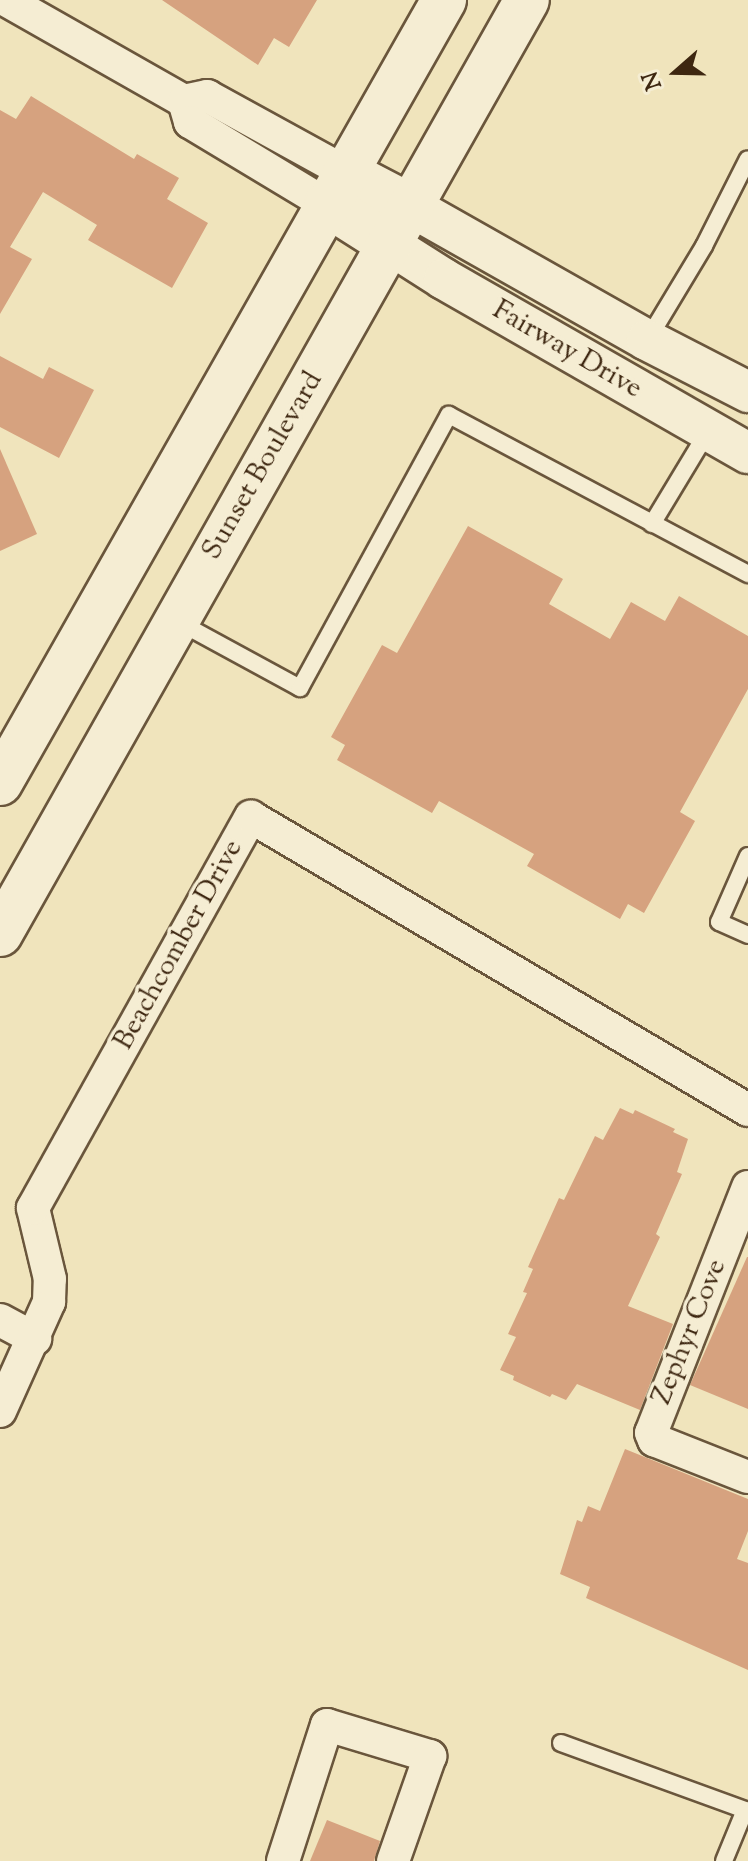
<!DOCTYPE html>
<html>
<head>
<meta charset="utf-8">
<style>
	body { margin:0 }
	#map { position:relative; width:748px; height:1861px; overflow:hidden; background:#f0e4bc; font-family:"Sorts Mill Goudy",serif }
	div>[style] { position:absolute }
	[style*='--x'] { left:calc(var(--x)*1px); top:calc(var(--y)*1px); width:calc(var(--w)*1px); rotate:calc(var(--a)*1deg) }
	.building>* { inset:0; background:#d6a27f }
	.roads { filter:drop-shadow(2px 0 #6a563c) drop-shadow(-2px 0 #6a563c) drop-shadow(0 2px #6a563c) drop-shadow(0 -2px #6a563c) }
	.service>* { height:16px; margin:-8px; padding:0 8px; transform-origin:8px; border-radius:8px; background:#f5edd3 }
	.minor>* { height:32px; margin:-16px; padding:0 16px; transform-origin:16px; border-radius:16px; background:#f5edd3 }
	.tertiary>* { height:40px; margin:-20px; padding:0 20px; transform-origin:20px; border-radius:20px; background:#f5edd3 }
	.secondary>* { height:44px; margin:-22px; padding:0 22px; transform-origin:22px; border-radius:22px; background:#f5edd3 }
	span { translate:-50% -50%; white-space:nowrap; text-align:center; line-height:1.15; -webkit-text-stroke:7px #f5edd3; paint-order:stroke }
	.street-label { font-size:28px; color:#3e2711 }
	.north { position:absolute; left:636px; top:32px; width:80px; height:80px; -webkit-text-stroke:6px #f5edd3; paint-order:stroke; rotate:250deg; font-size:22px; font-weight:700; line-height:32px; text-align:center; color:#3e2711 }
	.north::after { content:''; display:block; margin:auto; width:28px; height:36px; background:#3e2711; clip-path:polygon(50% 0,100% 100%,50% 72%,0 100%) }
</style>
</head>
<body>
<div id="map">
	<div class="building">
		<div style="clip-path:polygon(162px 0,317px 0,289px 47px,274px 38px,258px 65px)"></div>
		<div style="clip-path:polygon(31px 96px,134px 159px,137px 154px,179px 178px,167px 199px,208px 223px,172px 288px,88px 240px,97px 225px,43px 192px,10px 247px,32px 259px,0 314px,0 110px,16px 119px)"></div>
		<div style="clip-path:polygon(0 356px,43px 379px,49px 367px,94px 390px,59px 458px,0 427px)"></div>
		<div style="clip-path:polygon(0 449px,37px 534px,0 551px)"></div>
		<div style="clip-path:polygon(468px 526px,563px 579px,549px 604px,610px 639px,631px 602px,665px 621px,679px 596px,748px 636px,748px 689px,680px 812px,695px 821px,644px 913px,628px 904px,620px 919px,527px 866px,534px 854px,439px 801px,432px 813px,337px 760px,345px 745px,331px 737px,382px 645px,397px 653px)"></div>
		<div style="clip-path:polygon(620px 1108px,633px 1114px,635px 1110px,675px 1129px,673px 1132px,688px 1139px,677px 1172px,682px 1174px,656px 1234px,660px 1237px,628px 1306px,673px 1324px,640px 1410px,577px 1384px,566px 1400px,552px 1394px,550px 1397px,513px 1380px,514px 1376px,500px 1370px,516px 1337px,508px 1334px,527px 1293px,523px 1292px,533px 1269px,528px 1267px,559px 1198px,564px 1200px,595px 1136px,603px 1140px)"></div>
		<div style="clip-path:polygon(747px 1257px,748px 1257px,748px 1409px,690px 1385px)"></div>
		<div style="clip-path:polygon(625px 1449px,748px 1499px,748px 1531px,737px 1559px,748px 1563px,748px 1670px,586px 1598px,590px 1587px,560px 1574px,577px 1520px,582px 1522px,588px 1506px,600px 1511px)"></div>
		<div style="clip-path:polygon(327px 1820px,380px 1841px,374px 1861px,310px 1861px)"></div>
	</div>
	<div class="roads">
		<div class="service">
			<div style="--x:648;--y:339;--w:109;--a:-58.9"></div>
			<div style="--x:704;--y:246;--w:97;--a:-63.2"></div>
			<div style="--x:652;--y:524;--w:109;--a:-58.9"></div>
			<div style="--x:177;--y:621;--w:140;--a:28.6"></div>
			<div style="--x:300;--y:688;--w:311;--a:-61.4"></div>
			<div style="--x:449;--y:415;--w:339;--a:28"></div>
			<div style="--x:748;--y:856;--w:72;--a:113.7"></div>
			<div style="--x:719;--y:922;--w:32;--a:24"></div>
			<div style="--x:561;--y:1743;--w:199;--a:20"></div>
			<div style="--x:724;--y:1861;--w:55;--a:-67.6"></div>
		</div>
		<div class="minor">
			<div style="--x:6;--y:0;--w:205;--a:29.6"></div>
			<div style="--x:184;--y:101;--w:24;--a:-12"></div>
			<div style="--x:207;--y:96;--w:158;--a:28.8"></div>
			<div style="--x:184;--y:101;--w:22;--a:74"></div>
			<div style="--x:190;--y:122;--w:159;--a:31.1"></div>
			<div style="--x:748;--y:1187;--w:264;--a:111.5"></div>
			<div style="--x:651;--y:1433;--w:8;--a:67"></div>
			<div style="--x:654;--y:1440;--w:101;--a:21.5"></div>
			<div style="--x:0;--y:1320;--w:40;--a:28"></div>
			<div style="--x:0;--y:1411;--w:120;--a:-65.8"></div>
			<div style="--x:49;--y:1302;--w:23;--a:-88"></div>
			<div style="--x:50;--y:1279;--w:73;--a:-103.5"></div>
			<div style="--x:33;--y:1208;--w:448;--a:-60.9"></div>
			<div style="--x:251;--y:817;--w:577;--a:30.52"></div>
			<div style="--x:283;--y:1861;--w:143;--a:-72.1"></div>
			<div style="--x:327;--y:1725;--w:108;--a:16.8"></div>
			<div style="--x:430;--y:1756;--w:111;--a:109.4"></div>
		</div>
		<div class="tertiary">
			<div style="--x:410;--y:206;--w:272;--a:29.5"></div>
			<div style="--x:647;--y:340;--w:114;--a:27.2"></div>
			<div style="--x:389;--y:244;--w:65;--a:32.5"></div>
			<div style="--x:444;--y:279;--w:350;--a:29.8"></div>
		</div>
		<div class="secondary">
			<div style="--x:345;--y:172;--w:73;--a:27.6"></div>
			<div style="--x:326;--y:204;--w:75;--a:32.4"></div>
			<div style="--x:0;--y:783;--w:900;--a:-60.44"></div>
			<div style="--x:0;--y:934;--w:1072;--a:-60.57"></div>
		</div>
	</div>
	<div class="street-label">
		<span style="left:567px;top:350px;rotate:30deg">Fairway Drive</span>
		<span style="left:263px;top:466px;rotate:-60deg">Sunset Boulevard</span>
		<span style="left:179px;top:945px;rotate:-61deg">Beachcomber Drive</span>
		<span style="left:690px;top:1332px;rotate:-68deg">Zephyr Cove</span>
	</div>
	<div class="north">N</div>
</div>
</body>
</html>
